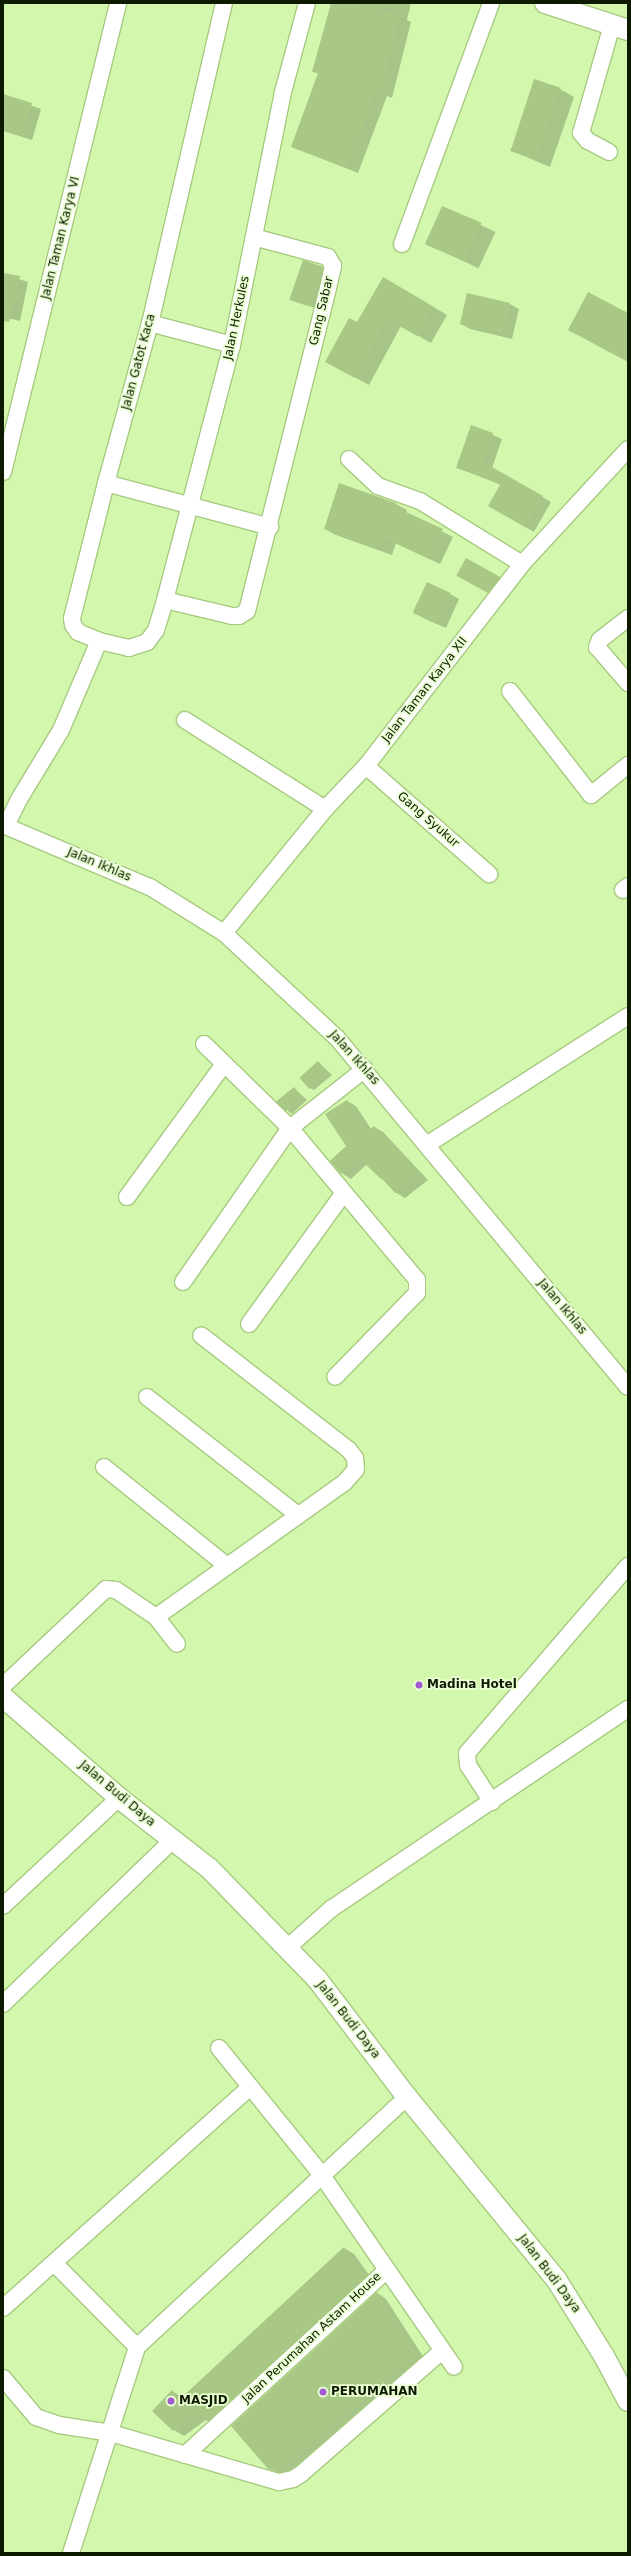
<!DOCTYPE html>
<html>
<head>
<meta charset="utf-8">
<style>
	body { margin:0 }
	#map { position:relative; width:631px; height:2556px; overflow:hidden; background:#d3f7ac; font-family:"DejaVu Sans",sans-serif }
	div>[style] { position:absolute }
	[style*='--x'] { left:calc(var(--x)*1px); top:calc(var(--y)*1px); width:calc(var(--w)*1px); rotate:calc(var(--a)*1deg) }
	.shadow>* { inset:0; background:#0003; transform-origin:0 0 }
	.building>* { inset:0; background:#a9c886; transform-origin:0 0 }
	.roads { filter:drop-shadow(1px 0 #a7ca81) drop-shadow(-1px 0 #a7ca81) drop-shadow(0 1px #a7ca81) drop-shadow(0 -1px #a7ca81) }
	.minor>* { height:16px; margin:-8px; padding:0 8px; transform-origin:8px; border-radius:8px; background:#fff }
	.tertiary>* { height:20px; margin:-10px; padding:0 10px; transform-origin:10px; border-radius:10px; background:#fff }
	.dots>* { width:11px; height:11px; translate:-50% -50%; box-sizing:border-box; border:2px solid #e9ffd2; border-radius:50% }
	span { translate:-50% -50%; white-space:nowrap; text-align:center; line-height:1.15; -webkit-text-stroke:3.5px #e9ffd2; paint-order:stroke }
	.street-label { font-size:12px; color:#0e1a00 }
	.poi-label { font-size:12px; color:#0e1a00; font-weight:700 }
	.left { translate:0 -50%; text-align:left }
	.frame { position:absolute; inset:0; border:4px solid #0e1a00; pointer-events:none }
</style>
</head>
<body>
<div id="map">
	<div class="shadow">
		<div style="clip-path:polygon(332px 3px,411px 3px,407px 20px,411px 22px,392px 98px,387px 96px,358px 173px,292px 147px,319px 74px,313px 71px)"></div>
		<div style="clip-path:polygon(560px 89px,574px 97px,550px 167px,510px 150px)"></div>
		<div style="clip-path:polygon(3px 95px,41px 109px,32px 140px,3px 131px)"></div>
		<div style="left:442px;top:207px;width:59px;height:40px;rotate:25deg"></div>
		<div style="clip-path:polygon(322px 268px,332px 274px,323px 311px,293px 300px)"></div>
		<div style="clip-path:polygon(3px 274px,28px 282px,20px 321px,3px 317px)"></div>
		<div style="clip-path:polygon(384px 278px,447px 315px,431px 343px,401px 326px,369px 385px,340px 369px,357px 323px)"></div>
		<div style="clip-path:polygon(510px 304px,519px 309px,512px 339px,470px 329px,461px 324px)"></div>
		<div style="clip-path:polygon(472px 426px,502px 439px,492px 468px,551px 502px,534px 532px,489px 506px,501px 485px,458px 468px)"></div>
		<div style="clip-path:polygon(340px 485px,396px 504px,407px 510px,406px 513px,453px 537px,440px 564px,396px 543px,392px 555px,336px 535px,325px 529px)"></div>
		<div style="left:467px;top:559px;width:47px;height:19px;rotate:29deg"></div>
		<div style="clip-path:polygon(450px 594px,459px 599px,446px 628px,423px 618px)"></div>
		<div style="clip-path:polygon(318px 1062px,332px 1075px,314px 1090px,310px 1088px)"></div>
		<div style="clip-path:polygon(294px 1088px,307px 1100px,292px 1114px,288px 1111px)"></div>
		<div style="clip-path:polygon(347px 1101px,356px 1106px,371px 1129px,374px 1127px,383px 1132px,428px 1180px,405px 1198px,395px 1192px,367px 1164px,351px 1179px,342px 1173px,347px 1146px)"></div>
		<div style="clip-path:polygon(344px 2248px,354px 2254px,375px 2283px,216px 2425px,206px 2420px,184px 2436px,174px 2430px,172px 2391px,183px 2398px)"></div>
		<div style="clip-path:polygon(377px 2293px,386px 2299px,426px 2361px,287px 2476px,269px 2468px)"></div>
	</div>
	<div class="building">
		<div style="clip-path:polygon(331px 3px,344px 3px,400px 15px,381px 92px,376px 91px,347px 168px,291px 147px,318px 73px,312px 72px)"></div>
		<div style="left:534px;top:79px;width:28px;height:76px;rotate:18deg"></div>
		<div style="clip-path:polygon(3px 94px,32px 103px,23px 135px,3px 129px)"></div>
		<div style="left:442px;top:206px;width:43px;height:42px;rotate:23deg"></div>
		<div style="left:303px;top:260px;width:21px;height:42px;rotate:19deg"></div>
		<div style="clip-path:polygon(3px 273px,20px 276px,9px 322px,3px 321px)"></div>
		<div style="clip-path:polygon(383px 277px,434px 307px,417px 336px,387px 319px,355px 378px,325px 362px,349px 318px,357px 322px)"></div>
		<div style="clip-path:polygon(588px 292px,628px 313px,628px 362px,568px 330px)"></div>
		<div style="left:467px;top:293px;width:44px;height:32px;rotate:13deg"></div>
		<div style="clip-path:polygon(471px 425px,493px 433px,483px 462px,543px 496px,525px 527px,488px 506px,501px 483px,456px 468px)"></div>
		<div style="clip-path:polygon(339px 483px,396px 503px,395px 507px,443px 529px,429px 559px,384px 538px,381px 549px,324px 529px)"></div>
		<div style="left:466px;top:558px;width:38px;height:20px;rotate:29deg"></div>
		<div style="left:427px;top:582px;width:26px;height:34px;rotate:25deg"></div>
		<div style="left:318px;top:1061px;width:15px;height:25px;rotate:48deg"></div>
		<div style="left:294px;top:1087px;width:14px;height:23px;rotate:51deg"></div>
		<div style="clip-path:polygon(347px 1100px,368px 1131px,374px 1126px,419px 1175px,395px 1193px,382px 1177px,381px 1179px,359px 1158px,341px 1174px,330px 1161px,346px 1146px,325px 1114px)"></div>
		<div style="clip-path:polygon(344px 2247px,366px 2277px,218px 2412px,206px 2420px,199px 2413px,173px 2431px,152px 2411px,172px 2390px,179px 2400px)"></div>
		<div style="clip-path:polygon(377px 2292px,418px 2355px,278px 2472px,268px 2469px,231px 2426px)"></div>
	</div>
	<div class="roads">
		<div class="minor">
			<div style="--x:224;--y:3;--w:328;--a:103"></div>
			<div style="--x:150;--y:323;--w:166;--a:105.4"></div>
			<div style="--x:106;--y:483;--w:139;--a:104.1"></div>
			<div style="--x:72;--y:618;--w:7;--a:82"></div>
			<div style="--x:73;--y:625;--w:9;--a:54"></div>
			<div style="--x:78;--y:632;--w:23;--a:23"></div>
			<div style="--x:99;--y:641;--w:31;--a:13"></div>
			<div style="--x:129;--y:648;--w:19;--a:-18"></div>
			<div style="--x:147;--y:642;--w:15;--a:-53"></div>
			<div style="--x:156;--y:630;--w:31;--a:-73"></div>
			<div style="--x:165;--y:600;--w:264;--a:-75.3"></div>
			<div style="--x:232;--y:345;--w:258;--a:-78.6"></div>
			<div style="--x:283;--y:92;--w:92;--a:-74.9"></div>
			<div style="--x:609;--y:152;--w:24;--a:-152"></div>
			<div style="--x:588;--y:141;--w:11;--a:-131"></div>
			<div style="--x:581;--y:133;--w:112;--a:-74"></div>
			<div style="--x:402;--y:244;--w:257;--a:-69.7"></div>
			<div style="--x:150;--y:323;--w:85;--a:15"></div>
			<div style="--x:349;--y:459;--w:40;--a:43"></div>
			<div style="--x:378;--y:486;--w:45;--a:19.7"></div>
			<div style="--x:420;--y:501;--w:120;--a:31.7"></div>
			<div style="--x:3;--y:472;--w:483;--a:-76.2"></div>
			<div style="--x:106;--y:483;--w:170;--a:15"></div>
			<div style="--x:165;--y:600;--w:69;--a:13.4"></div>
			<div style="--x:232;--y:616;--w:7;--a:0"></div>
			<div style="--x:239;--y:616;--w:9;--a:-32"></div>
			<div style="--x:247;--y:611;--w:333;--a:-75.9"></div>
			<div style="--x:328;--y:288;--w:23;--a:-77"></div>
			<div style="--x:333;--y:266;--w:10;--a:-119"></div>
			<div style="--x:328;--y:257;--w:77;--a:-164.9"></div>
			<div style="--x:628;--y:618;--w:36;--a:142"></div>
			<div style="--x:600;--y:640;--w:8;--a:113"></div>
			<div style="--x:597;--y:647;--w:48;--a:49.3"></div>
			<div style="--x:510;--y:691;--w:132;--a:52.1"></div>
			<div style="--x:591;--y:795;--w:48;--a:-39"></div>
			<div style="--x:185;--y:720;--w:166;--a:32.4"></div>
			<div style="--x:366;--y:766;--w:164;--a:41.3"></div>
			<div style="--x:3;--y:825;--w:160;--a:22.9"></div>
			<div style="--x:150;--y:887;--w:87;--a:31.9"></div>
			<div style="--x:224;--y:933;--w:154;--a:42.9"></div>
			<div style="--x:337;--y:1038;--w:454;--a:50.2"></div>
			<div style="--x:6;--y:826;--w:28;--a:-64"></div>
			<div style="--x:18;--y:801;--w:83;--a:-58.8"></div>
			<div style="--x:61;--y:730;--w:97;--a:-66.9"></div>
			<div style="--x:623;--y:890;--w:6;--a:-39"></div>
			<div style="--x:224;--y:933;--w:160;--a:-50.8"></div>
			<div style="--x:325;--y:809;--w:59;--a:-46.4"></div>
			<div style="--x:366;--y:766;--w:255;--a:-52.3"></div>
			<div style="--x:522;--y:564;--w:156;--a:-47.3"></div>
			<div style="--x:204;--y:1044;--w:120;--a:44.3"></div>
			<div style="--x:290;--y:1128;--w:198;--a:50.1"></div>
			<div style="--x:417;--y:1280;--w:13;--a:90"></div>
			<div style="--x:417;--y:1293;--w:117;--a:134.3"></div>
			<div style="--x:428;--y:1144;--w:237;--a:-32.6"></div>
			<div style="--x:127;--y:1197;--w:165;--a:-53.9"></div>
			<div style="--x:183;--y:1282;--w:188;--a:-55.2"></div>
			<div style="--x:290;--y:1128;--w:95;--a:-38.2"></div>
			<div style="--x:249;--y:1324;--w:162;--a:-54.1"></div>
			<div style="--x:147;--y:1397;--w:192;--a:38"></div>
			<div style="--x:104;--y:1467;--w:158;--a:38.8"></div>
			<div style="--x:156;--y:1617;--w:231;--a:-35.5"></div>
			<div style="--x:344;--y:1483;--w:18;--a:-49"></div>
			<div style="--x:356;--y:1469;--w:11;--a:-95"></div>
			<div style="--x:355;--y:1458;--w:10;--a:-127"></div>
			<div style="--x:349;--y:1450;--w:187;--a:-142.2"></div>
			<div style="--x:3;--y:1686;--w:141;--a:-43.3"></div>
			<div style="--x:106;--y:1589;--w:10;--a:6"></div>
			<div style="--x:116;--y:1590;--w:48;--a:34"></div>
			<div style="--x:156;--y:1617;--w:34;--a:52"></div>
			<div style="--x:492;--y:1802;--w:44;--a:-123"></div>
			<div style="--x:468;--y:1765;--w:12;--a:-95"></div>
			<div style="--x:467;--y:1753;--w:247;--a:-49.3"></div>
			<div style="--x:3;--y:1906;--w:158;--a:-43"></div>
			<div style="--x:287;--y:1948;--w:59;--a:-41.6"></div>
			<div style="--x:331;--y:1909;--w:358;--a:-34"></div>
			<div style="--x:3;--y:2004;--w:236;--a:-44"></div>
			<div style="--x:219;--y:2048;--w:162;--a:51"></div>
			<div style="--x:321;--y:2174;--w:234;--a:55.4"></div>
			<div style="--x:54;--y:2263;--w:118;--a:45.3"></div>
			<div style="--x:3;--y:2308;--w:331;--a:-41.8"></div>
			<div style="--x:3;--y:2378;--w:51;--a:49.8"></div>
			<div style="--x:36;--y:2417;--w:24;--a:19"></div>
			<div style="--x:59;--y:2425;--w:53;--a:8.7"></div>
			<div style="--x:111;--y:2433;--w:175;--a:16.3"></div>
			<div style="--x:279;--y:2482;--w:14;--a:-12"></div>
			<div style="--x:293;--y:2479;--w:9;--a:-32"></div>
			<div style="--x:301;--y:2474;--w:187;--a:-41.1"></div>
			<div style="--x:185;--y:2455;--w:274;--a:-42.5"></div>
			<div style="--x:71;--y:2553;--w:216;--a:-72.2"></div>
			<div style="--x:137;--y:2347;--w:368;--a:-42.8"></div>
		</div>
		<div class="tertiary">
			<div style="--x:545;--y:3;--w:87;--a:18"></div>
			<div style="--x:3;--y:1697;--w:154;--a:41"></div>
			<div style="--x:119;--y:1798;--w:114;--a:37.9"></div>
			<div style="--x:209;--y:1868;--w:155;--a:45.8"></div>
			<div style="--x:317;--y:1979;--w:148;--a:52.7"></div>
			<div style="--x:407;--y:2097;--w:235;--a:50.7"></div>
			<div style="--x:556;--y:2279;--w:91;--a:58.1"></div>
			<div style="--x:604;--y:2356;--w:51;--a:61.9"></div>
		</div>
	</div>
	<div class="dots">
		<div style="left:419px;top:1685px;background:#a05bd0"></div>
		<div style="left:323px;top:2392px;background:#a05bd0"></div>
		<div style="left:171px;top:2401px;background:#a05bd0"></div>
	</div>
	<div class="street-label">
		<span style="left:61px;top:238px;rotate:-76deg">Jalan Taman Karya VI</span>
		<span style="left:322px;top:311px;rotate:-77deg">Gang Sabar</span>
		<span style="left:237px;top:318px;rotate:-78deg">Jalan Herkules</span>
		<span style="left:139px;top:362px;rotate:-75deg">Jalan Gatot Kaca</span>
		<span style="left:425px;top:690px;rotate:-52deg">Jalan Taman Karya XII</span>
		<span style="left:428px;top:820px;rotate:41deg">Gang Syukur</span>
		<span style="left:99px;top:865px;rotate:23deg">Jalan Ikhlas</span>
		<span style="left:354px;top:1058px;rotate:48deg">Jalan Ikhlas</span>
		<span style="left:562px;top:1307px;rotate:50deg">Jalan Ikhlas</span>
		<span style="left:117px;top:1794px;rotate:40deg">Jalan Budi Daya</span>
		<span style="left:348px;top:2020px;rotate:52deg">Jalan Budi Daya</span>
		<span style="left:549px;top:2274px;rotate:53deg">Jalan Budi Daya</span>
		<span style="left:312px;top:2338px;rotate:-43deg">Jalan Perumahan Astam House</span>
	</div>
	<div class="poi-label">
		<span class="left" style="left:427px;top:1685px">Madina Hotel</span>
		<span class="left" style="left:331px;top:2392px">PERUMAHAN</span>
		<span class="left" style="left:179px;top:2401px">MASJID</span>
	</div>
	<div class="frame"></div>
</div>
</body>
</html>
